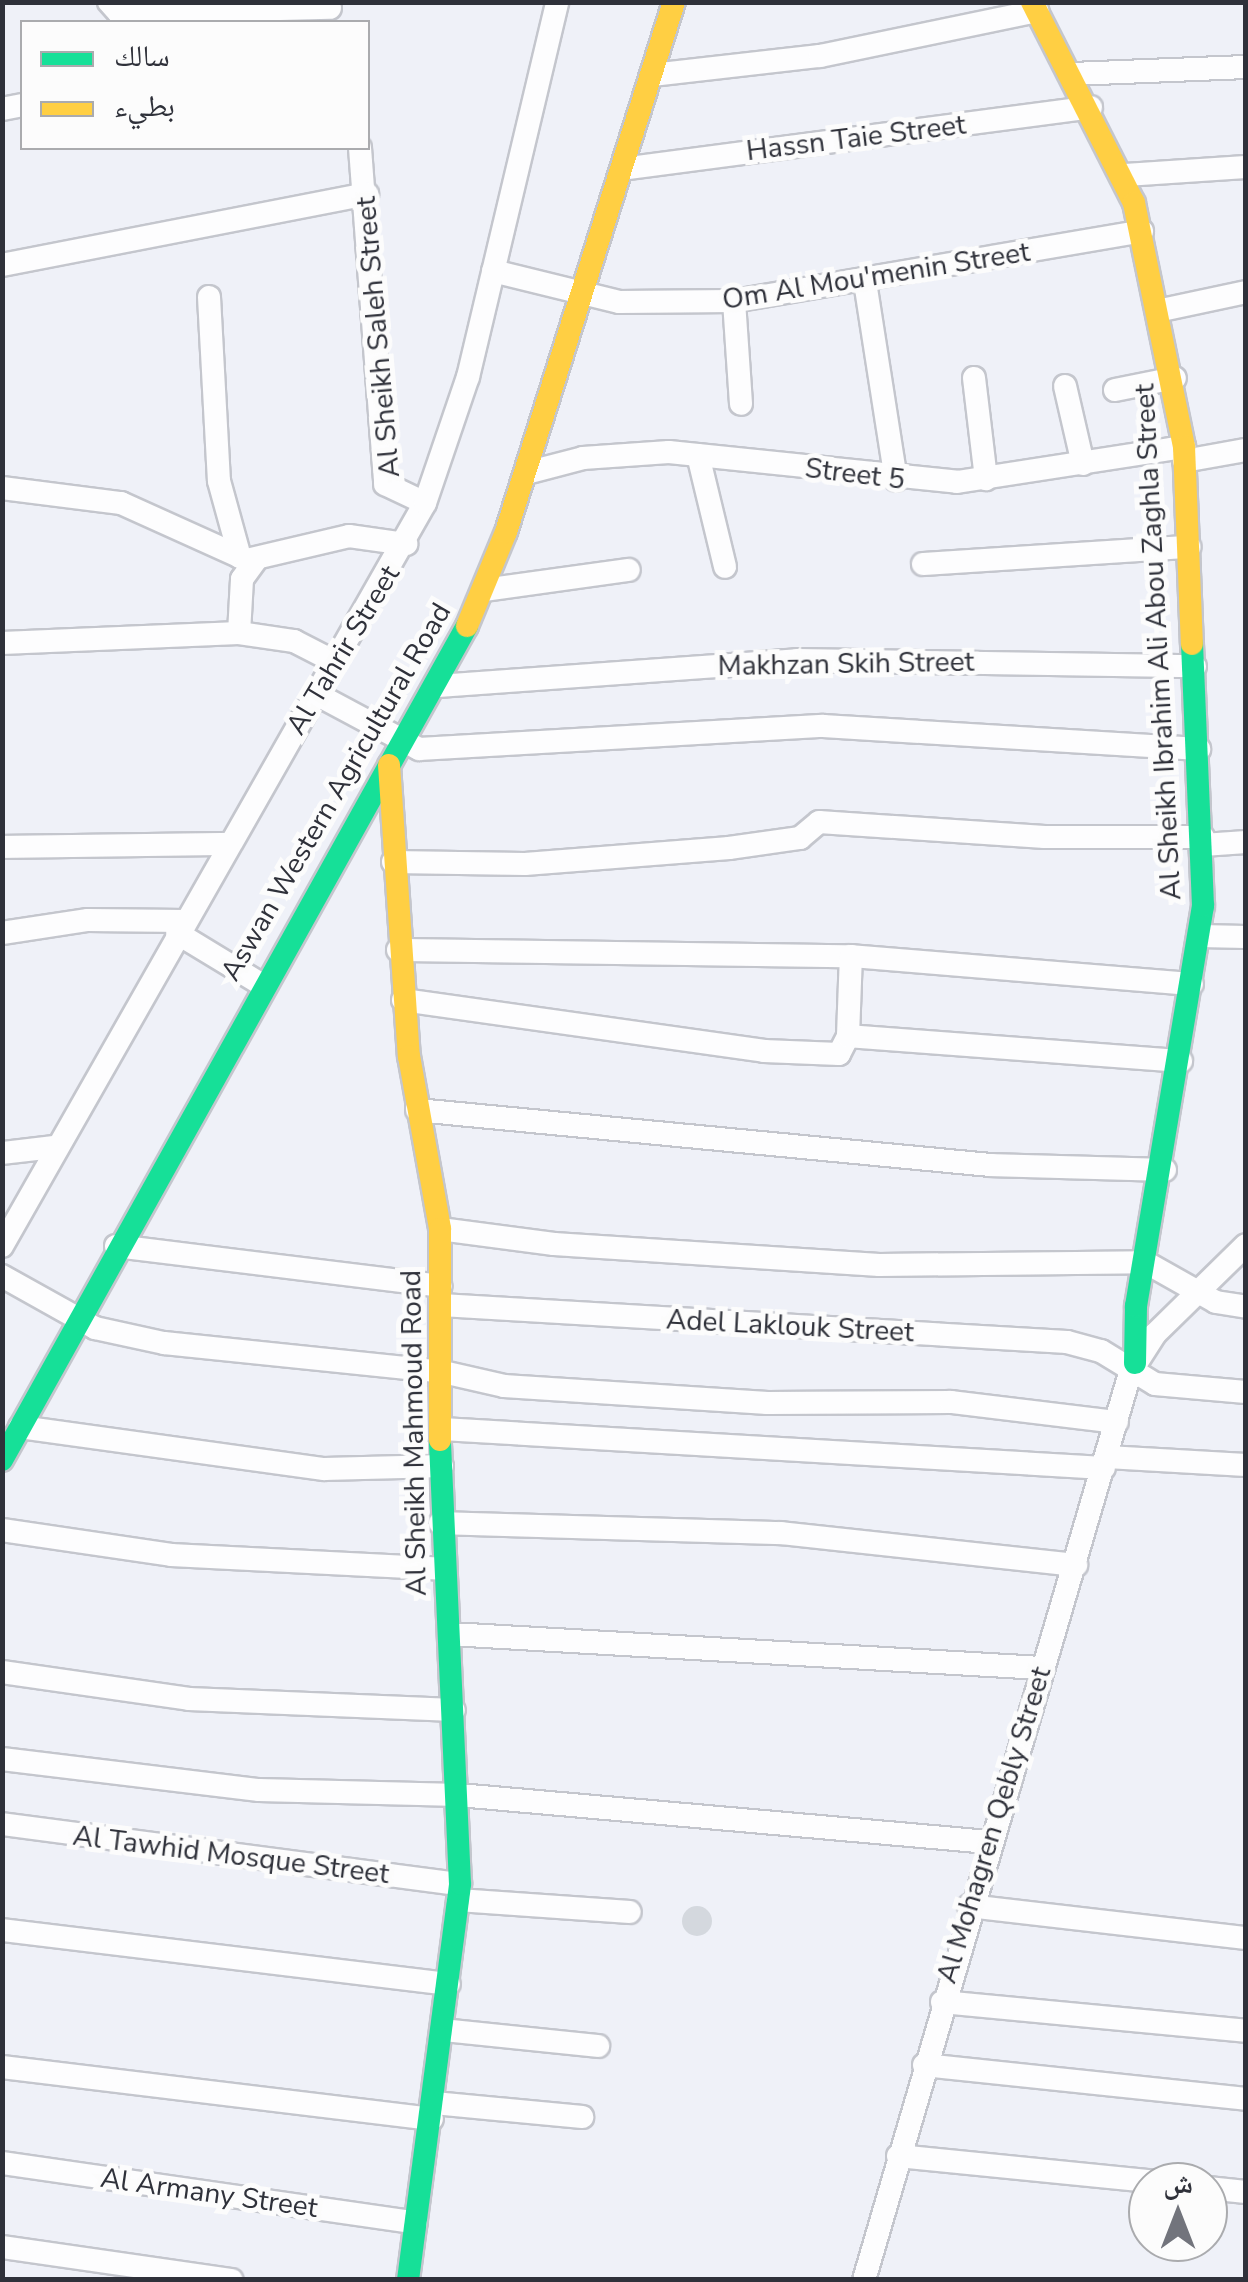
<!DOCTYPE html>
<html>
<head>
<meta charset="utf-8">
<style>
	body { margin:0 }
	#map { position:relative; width:1248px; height:2282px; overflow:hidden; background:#eff1f8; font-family:"Nunito Sans","Noto Naskh Arabic",sans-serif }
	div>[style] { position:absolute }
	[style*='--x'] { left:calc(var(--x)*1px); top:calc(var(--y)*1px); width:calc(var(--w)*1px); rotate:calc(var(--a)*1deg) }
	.building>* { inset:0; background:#d4d8de }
	.round { border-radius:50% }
	.roads { filter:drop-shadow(2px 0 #c4c6cd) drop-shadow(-2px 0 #c4c6cd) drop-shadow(0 2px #c4c6cd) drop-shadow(0 -2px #c4c6cd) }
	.street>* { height:22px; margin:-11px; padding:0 11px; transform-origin:11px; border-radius:11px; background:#fdfdfe }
	.fast>* { height:22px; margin:-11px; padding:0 11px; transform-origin:11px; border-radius:11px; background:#16e098 }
	.slow>* { height:22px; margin:-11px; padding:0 11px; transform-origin:11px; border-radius:11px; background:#ffcf43 }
	span { translate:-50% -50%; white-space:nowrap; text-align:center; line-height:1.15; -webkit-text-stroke:10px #fcfcfc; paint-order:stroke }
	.street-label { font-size:28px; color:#2f313a }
	.frame { position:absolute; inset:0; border:5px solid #2f313a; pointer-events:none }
	.legend { position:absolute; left:20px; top:20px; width:350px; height:130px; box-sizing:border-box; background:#fcfcfc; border:2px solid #aaabae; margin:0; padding:12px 18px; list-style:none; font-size:30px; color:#2f313a }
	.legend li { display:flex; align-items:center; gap:20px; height:50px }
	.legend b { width:50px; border:2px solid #aaabae }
	.north { position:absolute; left:1128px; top:2162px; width:100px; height:100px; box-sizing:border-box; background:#fcfcfc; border:2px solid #aaabae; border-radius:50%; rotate:0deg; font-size:28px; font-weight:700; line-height:40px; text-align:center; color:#2f313a }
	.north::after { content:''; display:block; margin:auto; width:35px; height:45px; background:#72747c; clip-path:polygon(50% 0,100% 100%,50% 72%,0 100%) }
</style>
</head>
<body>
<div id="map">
	<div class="building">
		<div class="round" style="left:682px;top:1906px;width:30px;height:30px"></div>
	</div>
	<div class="roads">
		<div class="street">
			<div style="--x:109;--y:2;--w:15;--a:48"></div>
			<div style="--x:119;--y:13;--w:211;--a:-1.4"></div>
			<div style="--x:1072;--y:74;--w:174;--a:-2.3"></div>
			<div style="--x:652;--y:75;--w:169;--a:-6.5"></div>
			<div style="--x:820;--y:56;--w:222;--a:-11.7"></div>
			<div style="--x:2;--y:109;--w:20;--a:-11"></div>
			<div style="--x:360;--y:148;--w:337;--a:85.7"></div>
			<div style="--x:385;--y:484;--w:44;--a:25.4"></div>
			<div style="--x:622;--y:169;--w:473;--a:-7.5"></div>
			<div style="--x:1125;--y:175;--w:121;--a:-3.8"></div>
			<div style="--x:2;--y:265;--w:372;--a:-11"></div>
			<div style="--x:493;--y:271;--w:130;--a:13.8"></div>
			<div style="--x:619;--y:302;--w:115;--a:-0.5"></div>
			<div style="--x:734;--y:301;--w:414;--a:-9.7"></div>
			<div style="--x:865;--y:282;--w:200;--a:81.1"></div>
			<div style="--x:209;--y:297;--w:184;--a:86.9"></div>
			<div style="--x:219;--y:481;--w:79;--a:74.6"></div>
			<div style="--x:734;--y:301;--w:103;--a:86.1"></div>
			<div style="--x:1162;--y:310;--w:86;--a:-12.1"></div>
			<div style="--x:974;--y:378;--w:102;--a:83.2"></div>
			<div style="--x:1065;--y:386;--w:80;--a:77"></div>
			<div style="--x:1115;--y:390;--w:61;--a:-11.3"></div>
			<div style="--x:698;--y:455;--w:115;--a:76.4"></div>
			<div style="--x:1184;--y:461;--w:63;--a:-10.1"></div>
			<div style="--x:526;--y:473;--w:59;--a:-14.7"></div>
			<div style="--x:583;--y:458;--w:86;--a:-4"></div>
			<div style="--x:669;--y:452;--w:290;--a:5.9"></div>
			<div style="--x:957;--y:482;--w:230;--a:-8.8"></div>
			<div style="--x:2;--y:488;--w:120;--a:7.2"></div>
			<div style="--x:121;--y:503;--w:138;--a:24.3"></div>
			<div style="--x:247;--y:560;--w:105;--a:-13.2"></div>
			<div style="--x:349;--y:536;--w:58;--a:8"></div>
			<div style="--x:923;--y:564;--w:267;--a:-3.7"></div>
			<div style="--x:484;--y:590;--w:146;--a:-7.9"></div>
			<div style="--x:239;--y:633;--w:54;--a:-86.8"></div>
			<div style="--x:242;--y:579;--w:22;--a:-54"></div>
			<div style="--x:2;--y:643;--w:237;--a:-2.4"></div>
			<div style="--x:239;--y:633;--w:56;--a:8.3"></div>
			<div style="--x:294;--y:641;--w:46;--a:27.1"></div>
			<div style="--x:438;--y:686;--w:360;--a:-4.1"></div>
			<div style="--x:797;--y:660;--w:398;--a:0.9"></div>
			<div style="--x:316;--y:694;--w:117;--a:28.1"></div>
			<div style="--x:419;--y:749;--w:405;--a:-3.3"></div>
			<div style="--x:823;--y:726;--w:377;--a:3.5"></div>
			<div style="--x:1203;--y:845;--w:43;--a:-4"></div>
			<div style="--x:2;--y:847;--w:226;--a:-0.8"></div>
			<div style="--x:393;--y:862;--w:132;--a:0.9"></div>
			<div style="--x:525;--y:864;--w:205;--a:-4.5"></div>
			<div style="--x:729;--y:848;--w:72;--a:-8"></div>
			<div style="--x:800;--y:838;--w:25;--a:-40"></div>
			<div style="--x:819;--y:822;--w:226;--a:3.8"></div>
			<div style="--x:1045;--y:837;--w:158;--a:0"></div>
			<div style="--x:2;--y:933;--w:87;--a:-8.6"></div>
			<div style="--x:88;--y:920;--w:96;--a:0.6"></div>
			<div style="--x:177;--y:933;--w:98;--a:31.3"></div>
			<div style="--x:1200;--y:936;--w:46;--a:1.2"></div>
			<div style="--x:398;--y:950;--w:453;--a:0.8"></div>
			<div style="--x:851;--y:956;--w:342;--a:4.7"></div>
			<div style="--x:403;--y:1000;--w:365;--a:8"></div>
			<div style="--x:764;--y:1051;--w:75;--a:2.3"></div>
			<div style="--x:839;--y:1054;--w:20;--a:-63"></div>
			<div style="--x:848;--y:1036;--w:80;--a:-87.9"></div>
			<div style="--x:848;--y:1036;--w:334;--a:4.3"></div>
			<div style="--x:417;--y:1110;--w:576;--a:5.48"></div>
			<div style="--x:990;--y:1165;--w:175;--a:1.6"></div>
			<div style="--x:2;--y:1153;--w:52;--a:-6.6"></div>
			<div style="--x:440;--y:1229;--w:115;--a:7.5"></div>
			<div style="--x:554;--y:1244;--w:326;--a:3.7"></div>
			<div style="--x:879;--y:1265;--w:266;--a:-0.6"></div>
			<div style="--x:1145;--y:1262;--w:81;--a:29.4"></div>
			<div style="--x:1216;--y:1302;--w:30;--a:9"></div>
			<div style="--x:2;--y:1246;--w:855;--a:-60.35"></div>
			<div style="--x:425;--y:503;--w:133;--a:-71.2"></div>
			<div style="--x:468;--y:377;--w:385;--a:-76.6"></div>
			<div style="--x:116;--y:1246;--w:327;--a:7"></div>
			<div style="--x:2;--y:1276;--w:107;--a:29.2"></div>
			<div style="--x:95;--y:1328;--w:71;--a:12.3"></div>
			<div style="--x:164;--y:1343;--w:281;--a:5.9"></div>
			<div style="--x:443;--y:1372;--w:63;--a:12.9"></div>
			<div style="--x:504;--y:1386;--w:264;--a:3.7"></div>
			<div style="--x:767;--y:1403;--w:184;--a:-0.3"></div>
			<div style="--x:951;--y:1402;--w:167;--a:6.9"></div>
			<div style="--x:441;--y:1305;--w:627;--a:3.38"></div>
			<div style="--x:1067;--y:1342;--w:35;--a:15"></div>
			<div style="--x:1101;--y:1351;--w:63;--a:31.4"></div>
			<div style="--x:1155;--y:1384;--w:91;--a:5"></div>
			<div style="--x:20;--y:1427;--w:307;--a:7.9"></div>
			<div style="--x:324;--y:1469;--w:118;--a:-1.5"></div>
			<div style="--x:442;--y:1429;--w:663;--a:3.37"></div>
			<div style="--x:1107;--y:1457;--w:139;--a:3.3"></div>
			<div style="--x:440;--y:1523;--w:341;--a:1.7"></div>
			<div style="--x:781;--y:1533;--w:297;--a:6.2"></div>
			<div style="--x:2;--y:1530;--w:171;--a:8.4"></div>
			<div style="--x:171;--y:1555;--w:272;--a:2.9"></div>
			<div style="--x:450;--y:1634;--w:592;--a:3.29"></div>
			<div style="--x:2;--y:1672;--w:189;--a:8.2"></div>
			<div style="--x:189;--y:1699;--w:265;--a:2.4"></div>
			<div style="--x:2;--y:1759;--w:259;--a:6.9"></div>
			<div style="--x:259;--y:1790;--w:200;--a:1.4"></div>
			<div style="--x:459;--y:1795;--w:532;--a:5.07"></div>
			<div style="--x:2;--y:1824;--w:462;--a:7.5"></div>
			<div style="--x:458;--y:1900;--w:172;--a:4"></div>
			<div style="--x:969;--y:1906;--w:279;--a:6.6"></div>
			<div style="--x:2;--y:1930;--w:450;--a:6.9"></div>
			<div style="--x:942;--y:2002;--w:305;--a:5.4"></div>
			<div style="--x:443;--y:2030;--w:156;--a:5.9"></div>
			<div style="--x:924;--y:2065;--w:324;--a:6"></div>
			<div style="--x:2;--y:2067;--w:433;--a:6.9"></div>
			<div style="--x:434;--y:2103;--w:149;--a:5.4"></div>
			<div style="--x:898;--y:2156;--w:263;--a:5.7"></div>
			<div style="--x:2;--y:2163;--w:418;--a:8.2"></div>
			<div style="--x:1208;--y:2188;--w:38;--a:6"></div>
			<div style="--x:2;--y:2247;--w:232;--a:8.2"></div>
			<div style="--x:864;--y:2280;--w:945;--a:-73.65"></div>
			<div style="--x:1130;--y:1373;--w:46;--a:-57.3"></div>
			<div style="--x:1155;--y:1334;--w:127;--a:-44.4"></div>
		</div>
		<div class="fast">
			<div style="--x:1135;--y:1363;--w:57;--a:-89"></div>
			<div style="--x:1136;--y:1306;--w:406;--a:-80.5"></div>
			<div style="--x:1203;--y:906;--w:262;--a:-92.4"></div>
			<div style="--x:2;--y:1460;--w:955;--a:-60.86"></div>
			<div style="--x:408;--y:2280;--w:399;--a:-82.5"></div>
			<div style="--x:460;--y:1884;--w:444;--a:-92.6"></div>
		</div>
		<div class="slow">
			<div style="--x:1032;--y:2;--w:225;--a:63.1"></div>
			<div style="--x:1134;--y:203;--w:249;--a:78.4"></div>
			<div style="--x:1184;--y:447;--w:197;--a:87.7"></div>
			<div style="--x:467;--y:626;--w:102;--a:-67.5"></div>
			<div style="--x:506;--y:532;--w:556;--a:-72.41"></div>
			<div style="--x:389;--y:765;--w:292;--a:86.1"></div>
			<div style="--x:409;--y:1056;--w:176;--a:79.8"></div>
			<div style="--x:440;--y:1229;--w:211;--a:90"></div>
		</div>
	</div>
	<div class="street-label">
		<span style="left:856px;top:138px;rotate:-7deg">Hassn Taie Street</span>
		<span style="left:876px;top:276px;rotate:-9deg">Om Al Mou'menin Street</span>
		<span style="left:378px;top:337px;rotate:-95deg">Al Sheikh Saleh Street</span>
		<span style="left:855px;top:474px;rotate:7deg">Street 5</span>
		<span style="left:1158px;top:642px;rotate:-93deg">Al Sheikh Ibrahim Ali Abou Zaghla Street</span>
		<span style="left:343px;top:650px;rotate:-59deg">Al Tahrir Street</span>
		<span style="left:846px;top:664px;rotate:-1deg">Makhzan Skih Street</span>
		<span style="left:336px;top:792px;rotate:-60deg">Aswan Western Agricultural Road</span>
		<span style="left:790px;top:1326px;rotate:3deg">Adel Laklouk Street</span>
		<span style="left:414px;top:1433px;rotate:-91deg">Al Sheikh Mahmoud Road</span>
		<span style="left:994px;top:1825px;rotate:-73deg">Al Mohagren Qebly Street</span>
		<span style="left:231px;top:1855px;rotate:7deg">Al Tawhid Mosque Street</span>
		<span style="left:209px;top:2193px;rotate:8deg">Al Armany Street</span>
	</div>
	<div class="frame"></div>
	<ul class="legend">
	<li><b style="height:12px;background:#16e098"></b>سالك</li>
	<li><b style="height:12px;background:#ffcf43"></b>بطيء</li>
	</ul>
	<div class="north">ش</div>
</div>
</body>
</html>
